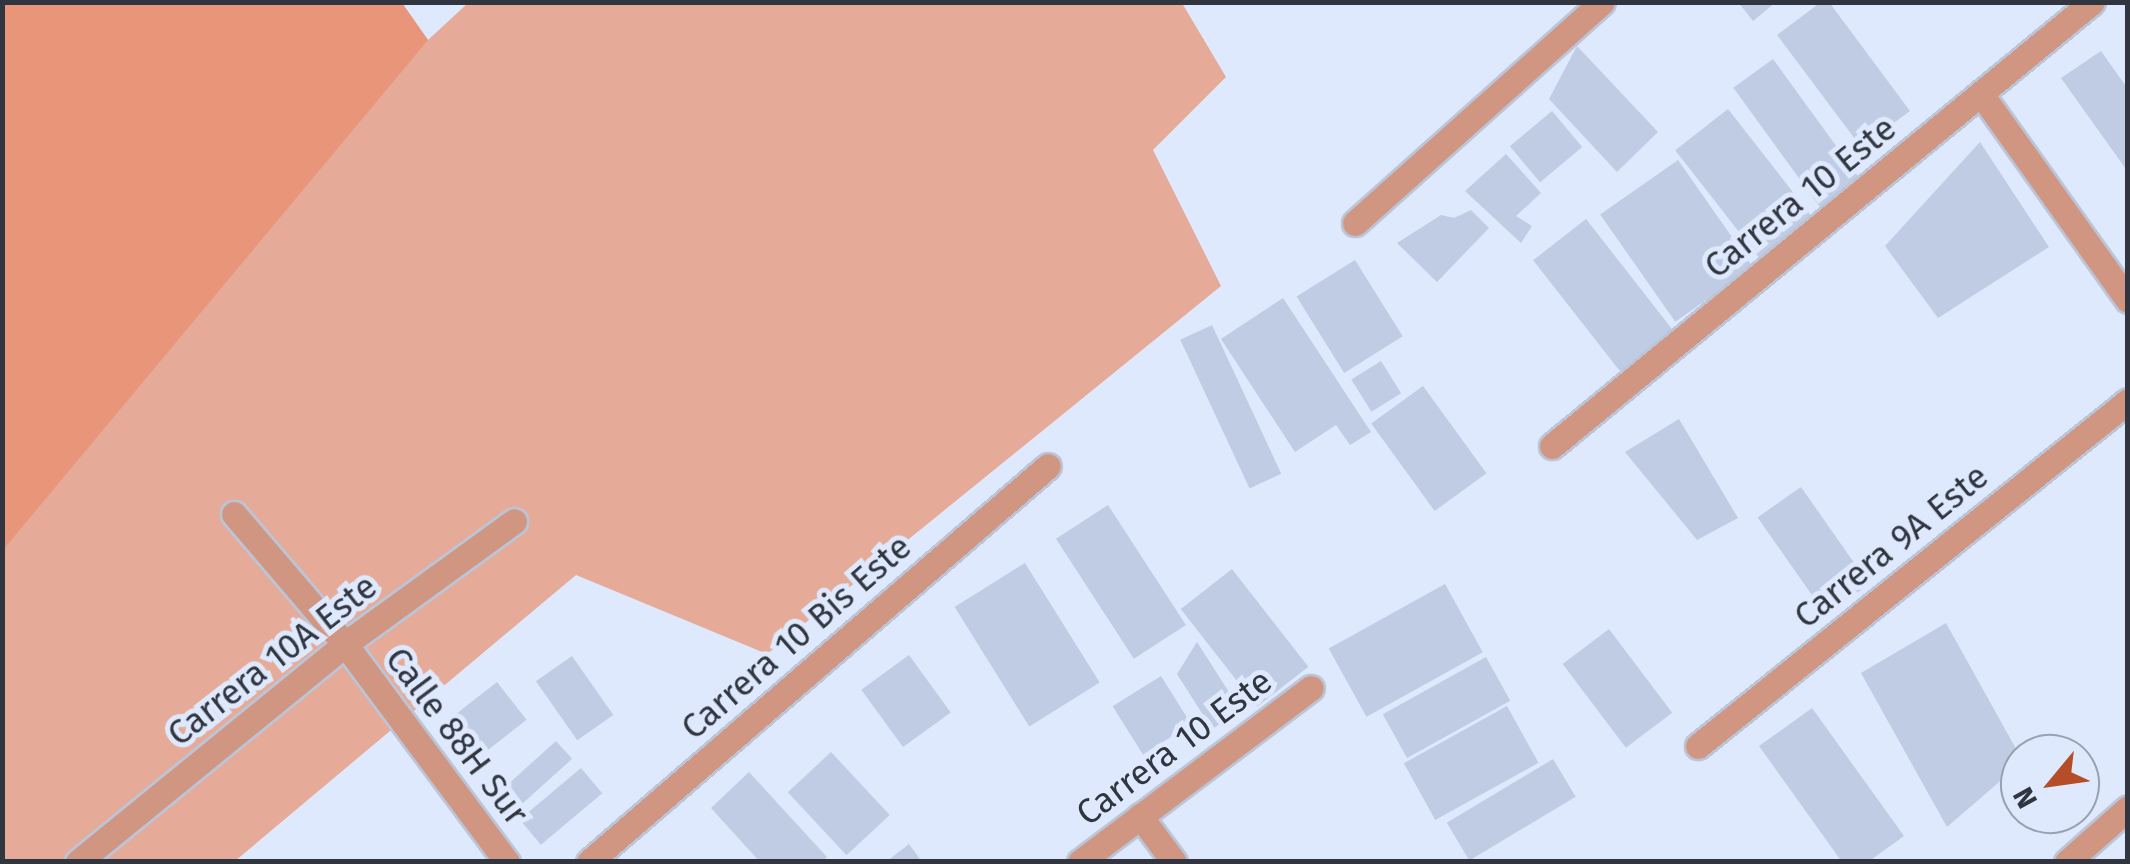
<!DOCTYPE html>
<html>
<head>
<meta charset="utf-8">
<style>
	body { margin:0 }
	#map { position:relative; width:2130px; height:864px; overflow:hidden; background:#dee9fd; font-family:"Fira Sans",sans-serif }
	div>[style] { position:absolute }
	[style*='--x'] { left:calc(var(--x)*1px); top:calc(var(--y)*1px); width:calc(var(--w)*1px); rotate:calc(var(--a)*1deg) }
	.green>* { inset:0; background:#e5ab98 }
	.forest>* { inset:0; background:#e99579 }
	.building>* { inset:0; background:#bfcce4; transform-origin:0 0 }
	.roads { filter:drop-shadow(2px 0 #bbc5d7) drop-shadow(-2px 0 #bbc5d7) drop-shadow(0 2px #bbc5d7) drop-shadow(0 -2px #bbc5d7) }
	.minor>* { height:25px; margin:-12.5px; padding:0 12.5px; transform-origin:12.5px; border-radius:12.5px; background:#d09682 }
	span { translate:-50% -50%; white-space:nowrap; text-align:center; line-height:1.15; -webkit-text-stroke:10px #dee9fd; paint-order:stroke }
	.street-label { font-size:35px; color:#30353f }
	.frame { position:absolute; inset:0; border:5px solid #30353f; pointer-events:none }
	.north { position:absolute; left:2000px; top:734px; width:100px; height:100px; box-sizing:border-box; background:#dee9fd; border:2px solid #98a1b1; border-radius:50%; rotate:241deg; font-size:28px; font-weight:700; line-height:40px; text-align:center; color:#30353f }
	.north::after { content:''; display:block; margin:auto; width:35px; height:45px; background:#b44d28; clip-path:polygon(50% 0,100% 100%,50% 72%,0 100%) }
</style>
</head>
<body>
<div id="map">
	<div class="green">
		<div style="clip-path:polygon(2px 3px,402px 3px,428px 40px,468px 3px,1182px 3px,1226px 77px,1153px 150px,1221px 286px,767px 654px,576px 575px,235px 861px,3px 861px)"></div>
	</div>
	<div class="forest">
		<div style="clip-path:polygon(3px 2px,402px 3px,428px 40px,3px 550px)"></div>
	</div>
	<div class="building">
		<div style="clip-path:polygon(1738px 2px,1776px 2px,1753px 21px)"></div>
		<div style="clip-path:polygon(1821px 2px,1829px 2px,1910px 111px,1861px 147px,1777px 35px)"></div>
		<div style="clip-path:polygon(1577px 46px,1658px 132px,1617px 172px,1549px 99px)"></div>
		<div style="clip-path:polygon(2101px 51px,2128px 89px,2128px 172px,2061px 78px)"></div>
		<div style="left:1773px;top:59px;width:148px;height:49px;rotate:54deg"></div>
		<div style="left:1728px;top:109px;width:136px;height:67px;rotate:52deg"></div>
		<div style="left:1552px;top:111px;width:47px;height:55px;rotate:50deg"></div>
		<div style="clip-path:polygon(1980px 142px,2049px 247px,1938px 318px,1885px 246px)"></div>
		<div style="clip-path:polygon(1506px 154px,1541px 193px,1516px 216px,1532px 226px,1521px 243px,1465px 191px)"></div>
		<div style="left:1678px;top:160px;width:131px;height:95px;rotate:55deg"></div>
		<div style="clip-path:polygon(1471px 210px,1489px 228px,1437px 282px,1397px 243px,1441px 215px,1454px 218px)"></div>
		<div style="left:1586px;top:219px;width:141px;height:67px;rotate:52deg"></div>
		<div style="left:1355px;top:260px;width:90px;height:69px;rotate:58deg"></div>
		<div style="clip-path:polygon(1283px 298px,1371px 432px,1350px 445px,1336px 425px,1295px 452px,1221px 339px)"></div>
		<div style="left:1212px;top:325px;width:164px;height:35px;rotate:65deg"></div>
		<div style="left:1381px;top:361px;width:38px;height:35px;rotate:58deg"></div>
		<div style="left:1423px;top:386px;width:108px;height:64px;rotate:54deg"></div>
		<div style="clip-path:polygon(1679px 419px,1738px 518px,1697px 540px,1625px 452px)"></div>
		<div style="left:1801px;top:487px;width:119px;height:53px;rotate:55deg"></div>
		<div style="left:1108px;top:505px;width:143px;height:62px;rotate:57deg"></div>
		<div style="left:1025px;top:563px;width:141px;height:83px;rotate:58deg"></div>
		<div style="left:1232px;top:569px;width:124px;height:65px;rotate:52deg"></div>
		<div style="left:1445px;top:584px;width:78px;height:133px;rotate:61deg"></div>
		<div style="clip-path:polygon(1946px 623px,2020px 756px,2020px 764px,1947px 827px,1861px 673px)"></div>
		<div style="left:1609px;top:629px;width:105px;height:58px;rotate:53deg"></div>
		<div style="clip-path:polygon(1197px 642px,1241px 711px,1212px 729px,1177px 674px)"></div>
		<div style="left:909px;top:655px;width:71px;height:59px;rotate:54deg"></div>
		<div style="left:572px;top:656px;width:72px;height:44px;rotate:55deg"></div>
		<div style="left:1486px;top:657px;width:50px;height:118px;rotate:61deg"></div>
		<div style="left:1161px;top:676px;width:57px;height:57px;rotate:58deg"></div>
		<div style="left:497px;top:682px;width:48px;height:54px;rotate:52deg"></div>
		<div style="left:1507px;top:706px;width:65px;height:118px;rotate:61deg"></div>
		<div style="clip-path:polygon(1812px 708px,1904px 836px,1868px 862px,1842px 862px,1759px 746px)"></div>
		<div style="left:556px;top:741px;width:24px;height:85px;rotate:48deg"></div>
		<div style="left:831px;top:752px;width:86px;height:59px;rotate:47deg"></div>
		<div style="left:1553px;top:759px;width:44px;height:124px;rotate:59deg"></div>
		<div style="left:581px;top:768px;width:33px;height:80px;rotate:50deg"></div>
		<div style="clip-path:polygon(749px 772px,827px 857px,822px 862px,760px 862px,711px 808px)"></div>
		<div style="clip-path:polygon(909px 844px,922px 862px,886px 862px)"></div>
	</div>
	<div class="roads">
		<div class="minor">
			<div style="--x:1981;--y:94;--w:253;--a:54.5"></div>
			<div style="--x:1355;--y:223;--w:331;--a:-41.8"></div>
			<div style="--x:1552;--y:446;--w:699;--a:-39.43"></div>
			<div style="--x:234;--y:514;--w:171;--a:49.5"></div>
			<div style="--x:345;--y:644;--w:272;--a:53.4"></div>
			<div style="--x:1698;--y:746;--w:551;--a:-38.74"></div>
			<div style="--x:1140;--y:816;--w:57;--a:53.5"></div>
			<div style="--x:78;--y:862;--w:345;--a:-39.2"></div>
			<div style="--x:345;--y:644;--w:209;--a:-36"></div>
			<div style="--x:589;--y:862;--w:606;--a:-40.79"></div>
			<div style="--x:1080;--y:862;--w:289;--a:-37"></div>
			<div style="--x:2067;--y:862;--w:81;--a:-41.5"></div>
		</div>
	</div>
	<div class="street-label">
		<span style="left:1800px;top:197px;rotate:-39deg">Carrera 10 Este</span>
		<span style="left:1891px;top:546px;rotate:-39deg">Carrera 9A Este</span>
		<span style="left:796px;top:637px;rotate:-41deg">Carrera 10 Bis Este</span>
		<span style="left:272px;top:660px;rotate:-38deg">Carrera 10A Este</span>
		<span style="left:457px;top:736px;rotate:53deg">Calle 88H Sur</span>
		<span style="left:1174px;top:747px;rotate:-37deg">Carrera 10 Este</span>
	</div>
	<div class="frame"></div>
	<div class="north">N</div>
</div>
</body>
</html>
